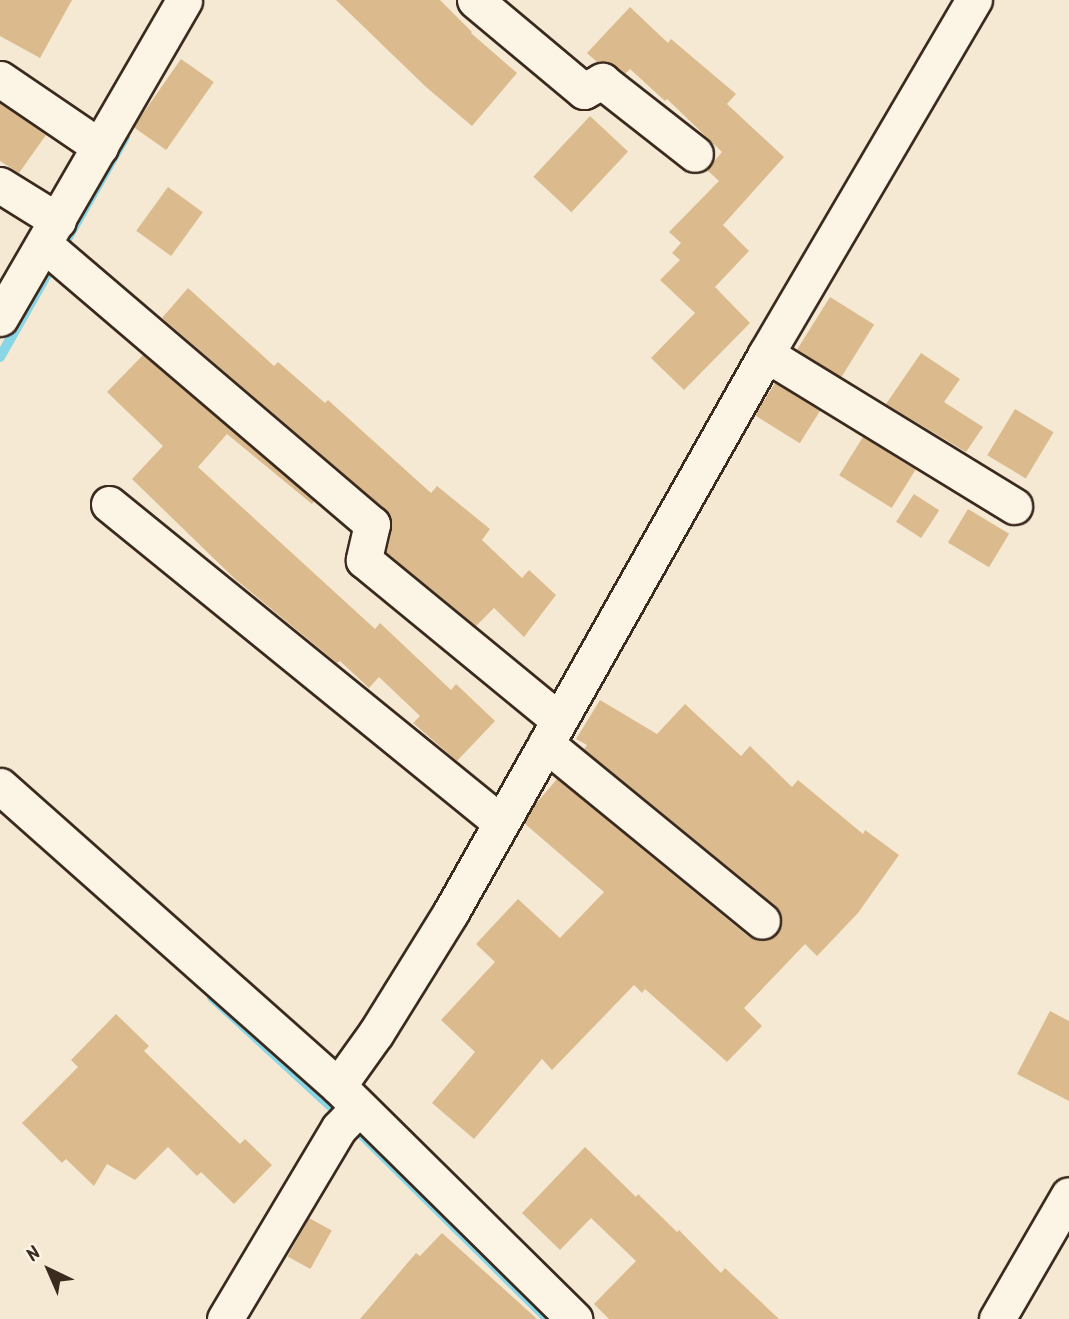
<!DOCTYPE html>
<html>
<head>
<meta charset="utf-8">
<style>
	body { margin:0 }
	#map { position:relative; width:1069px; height:1319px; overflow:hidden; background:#f5e9d4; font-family:Kalam,sans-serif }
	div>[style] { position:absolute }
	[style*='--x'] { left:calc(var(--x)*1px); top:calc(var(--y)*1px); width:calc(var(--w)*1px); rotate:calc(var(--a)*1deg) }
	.stream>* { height:10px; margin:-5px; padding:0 5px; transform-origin:5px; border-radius:5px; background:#88d6e6 }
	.building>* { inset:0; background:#dbbb8e; transform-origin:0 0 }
	.roads { filter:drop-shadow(2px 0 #3b2a1e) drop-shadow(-2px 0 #3b2a1e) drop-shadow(0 2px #3b2a1e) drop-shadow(0 -2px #3b2a1e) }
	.minor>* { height:35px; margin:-17.5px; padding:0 17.5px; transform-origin:17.5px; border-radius:17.5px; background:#fcf5e5 }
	span { translate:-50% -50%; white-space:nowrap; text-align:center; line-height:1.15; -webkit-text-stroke:5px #fcf5e5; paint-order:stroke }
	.north { position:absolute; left:14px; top:1235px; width:70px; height:70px; -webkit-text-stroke:5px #fcf5e5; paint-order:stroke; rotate:316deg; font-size:19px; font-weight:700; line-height:28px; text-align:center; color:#3b2a1e }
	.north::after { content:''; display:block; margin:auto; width:24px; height:32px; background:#3b2a1e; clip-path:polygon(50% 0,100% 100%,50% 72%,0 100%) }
</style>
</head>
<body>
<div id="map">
	<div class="stream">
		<div style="--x:0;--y:357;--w:253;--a:-60.4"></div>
		<div style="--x:212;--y:997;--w:200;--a:42.6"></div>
		<div style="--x:359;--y:1132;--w:266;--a:44.7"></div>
	</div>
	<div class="building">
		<div style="clip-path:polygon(0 0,72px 0,40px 58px,0 36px)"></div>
		<div style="clip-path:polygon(336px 0,440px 0,472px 32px,471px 33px,517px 73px,472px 126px,426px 87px)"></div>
		<div style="clip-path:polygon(630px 7px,668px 43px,671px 39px,736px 94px,727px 104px,784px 157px,723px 225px,749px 251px,715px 287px,750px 323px,684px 390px,651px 358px,695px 313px,660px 280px,680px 260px,672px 253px,681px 243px,669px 232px,719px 181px,707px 170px,722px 152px,667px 99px,665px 101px,630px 69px,625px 74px,614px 65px,597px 62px,587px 53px)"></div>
		<div style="left:181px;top:59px;width:40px;height:83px;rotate:35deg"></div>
		<div style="clip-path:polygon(0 103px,46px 135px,19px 173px,0 161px)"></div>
		<div style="left:590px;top:116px;width:52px;height:83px;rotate:43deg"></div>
		<div style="left:168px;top:187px;width:43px;height:54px;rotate:36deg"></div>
		<div style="clip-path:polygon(188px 288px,274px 366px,278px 362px,325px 403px,328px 400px,431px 493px,437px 486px,490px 529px,482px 540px,522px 578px,529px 570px,556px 595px,524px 637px,494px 608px,476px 626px,386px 552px,392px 528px,391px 517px,385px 509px,162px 318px)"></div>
		<div style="left:830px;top:297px;width:52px;height:62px;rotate:32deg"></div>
		<div style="clip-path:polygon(921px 353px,960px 379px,944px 402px,983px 427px,966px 452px,886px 404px)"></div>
		<div style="clip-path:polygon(143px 355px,314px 501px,312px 504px,227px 434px,198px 467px,375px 629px,380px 623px,451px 690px,456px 684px,495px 721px,457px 761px,413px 723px,420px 716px,379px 677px,369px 688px,340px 661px,337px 663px,235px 579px,132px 479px,163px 446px,107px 392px)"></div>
		<div style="left:775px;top:383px;width:53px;height:38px;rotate:32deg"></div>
		<div style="left:1015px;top:409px;width:45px;height:54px;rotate:31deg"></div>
		<div style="left:863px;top:437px;width:62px;height:45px;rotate:32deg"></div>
		<div style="left:914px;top:494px;width:30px;height:33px;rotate:33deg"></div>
		<div style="left:968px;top:509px;width:48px;height:39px;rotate:31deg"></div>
		<div style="clip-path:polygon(600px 700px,657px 734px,685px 704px,741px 756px,750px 746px,792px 787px,798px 780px,863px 834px,865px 830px,899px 855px,858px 913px,817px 956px,805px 944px,744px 1008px,762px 1026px,727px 1062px,645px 989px,642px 993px,634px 985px,552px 1070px,542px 1059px,474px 1139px,432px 1103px,475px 1052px,441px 1020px,495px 962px,476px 944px,518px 899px,560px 938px,604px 892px,524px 823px,534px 806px,557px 779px,749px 937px,758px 941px,768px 940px,777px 934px,782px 925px,781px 915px,775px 905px,584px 749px,587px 745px,576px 739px)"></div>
		<div style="clip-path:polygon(1050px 1011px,1069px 1021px,1069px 1101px,1017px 1074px)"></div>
		<div style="clip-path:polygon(116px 1014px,149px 1046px,144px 1051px,240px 1144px,245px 1139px,272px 1165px,234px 1204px,201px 1172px,197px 1176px,168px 1147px,135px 1180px,107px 1164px,94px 1186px,66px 1159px,62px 1163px,22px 1123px,78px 1067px,71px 1060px)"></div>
		<div style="clip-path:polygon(585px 1147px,636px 1197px,638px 1194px,677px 1232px,679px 1230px,721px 1273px,725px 1268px,779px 1319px,609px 1319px,594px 1304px,636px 1261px,591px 1218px,560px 1250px,522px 1213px)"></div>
		<div style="left:309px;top:1218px;width:26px;height:44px;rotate:29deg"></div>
		<div style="clip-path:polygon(442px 1233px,537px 1319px,360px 1319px,416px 1253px,420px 1256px)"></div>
	</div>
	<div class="roads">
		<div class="minor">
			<div style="--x:475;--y:0;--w:142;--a:39.9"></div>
			<div style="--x:584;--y:91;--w:21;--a:-29"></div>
			<div style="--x:602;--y:81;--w:118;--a:38.1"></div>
			<div style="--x:0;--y:79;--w:121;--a:34.2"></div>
			<div style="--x:0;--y:185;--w:68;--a:31.8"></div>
			<div style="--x:45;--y:245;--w:430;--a:40.5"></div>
			<div style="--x:372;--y:524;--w:37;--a:103"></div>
			<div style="--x:364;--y:560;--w:252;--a:39.4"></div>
			<div style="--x:0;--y:318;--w:367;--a:-59.9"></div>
			<div style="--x:766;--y:354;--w:291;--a:31.5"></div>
			<div style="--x:109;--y:504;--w:504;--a:39.12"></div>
			<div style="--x:546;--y:744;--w:279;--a:39.3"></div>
			<div style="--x:0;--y:786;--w:452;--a:41.6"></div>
			<div style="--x:338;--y:1086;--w:332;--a:44.6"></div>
			<div style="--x:338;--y:1086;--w:65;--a:-54.4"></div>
			<div style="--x:376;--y:1033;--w:142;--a:-58.2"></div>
			<div style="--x:451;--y:912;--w:641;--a:-60.55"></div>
			<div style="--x:766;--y:354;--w:411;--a:-59.6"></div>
			<div style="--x:225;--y:1319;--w:222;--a:-59.2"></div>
			<div style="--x:339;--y:1128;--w:28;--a:-46"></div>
			<div style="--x:997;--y:1319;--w:143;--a:-59.9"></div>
		</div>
	</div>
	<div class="north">N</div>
</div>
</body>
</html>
